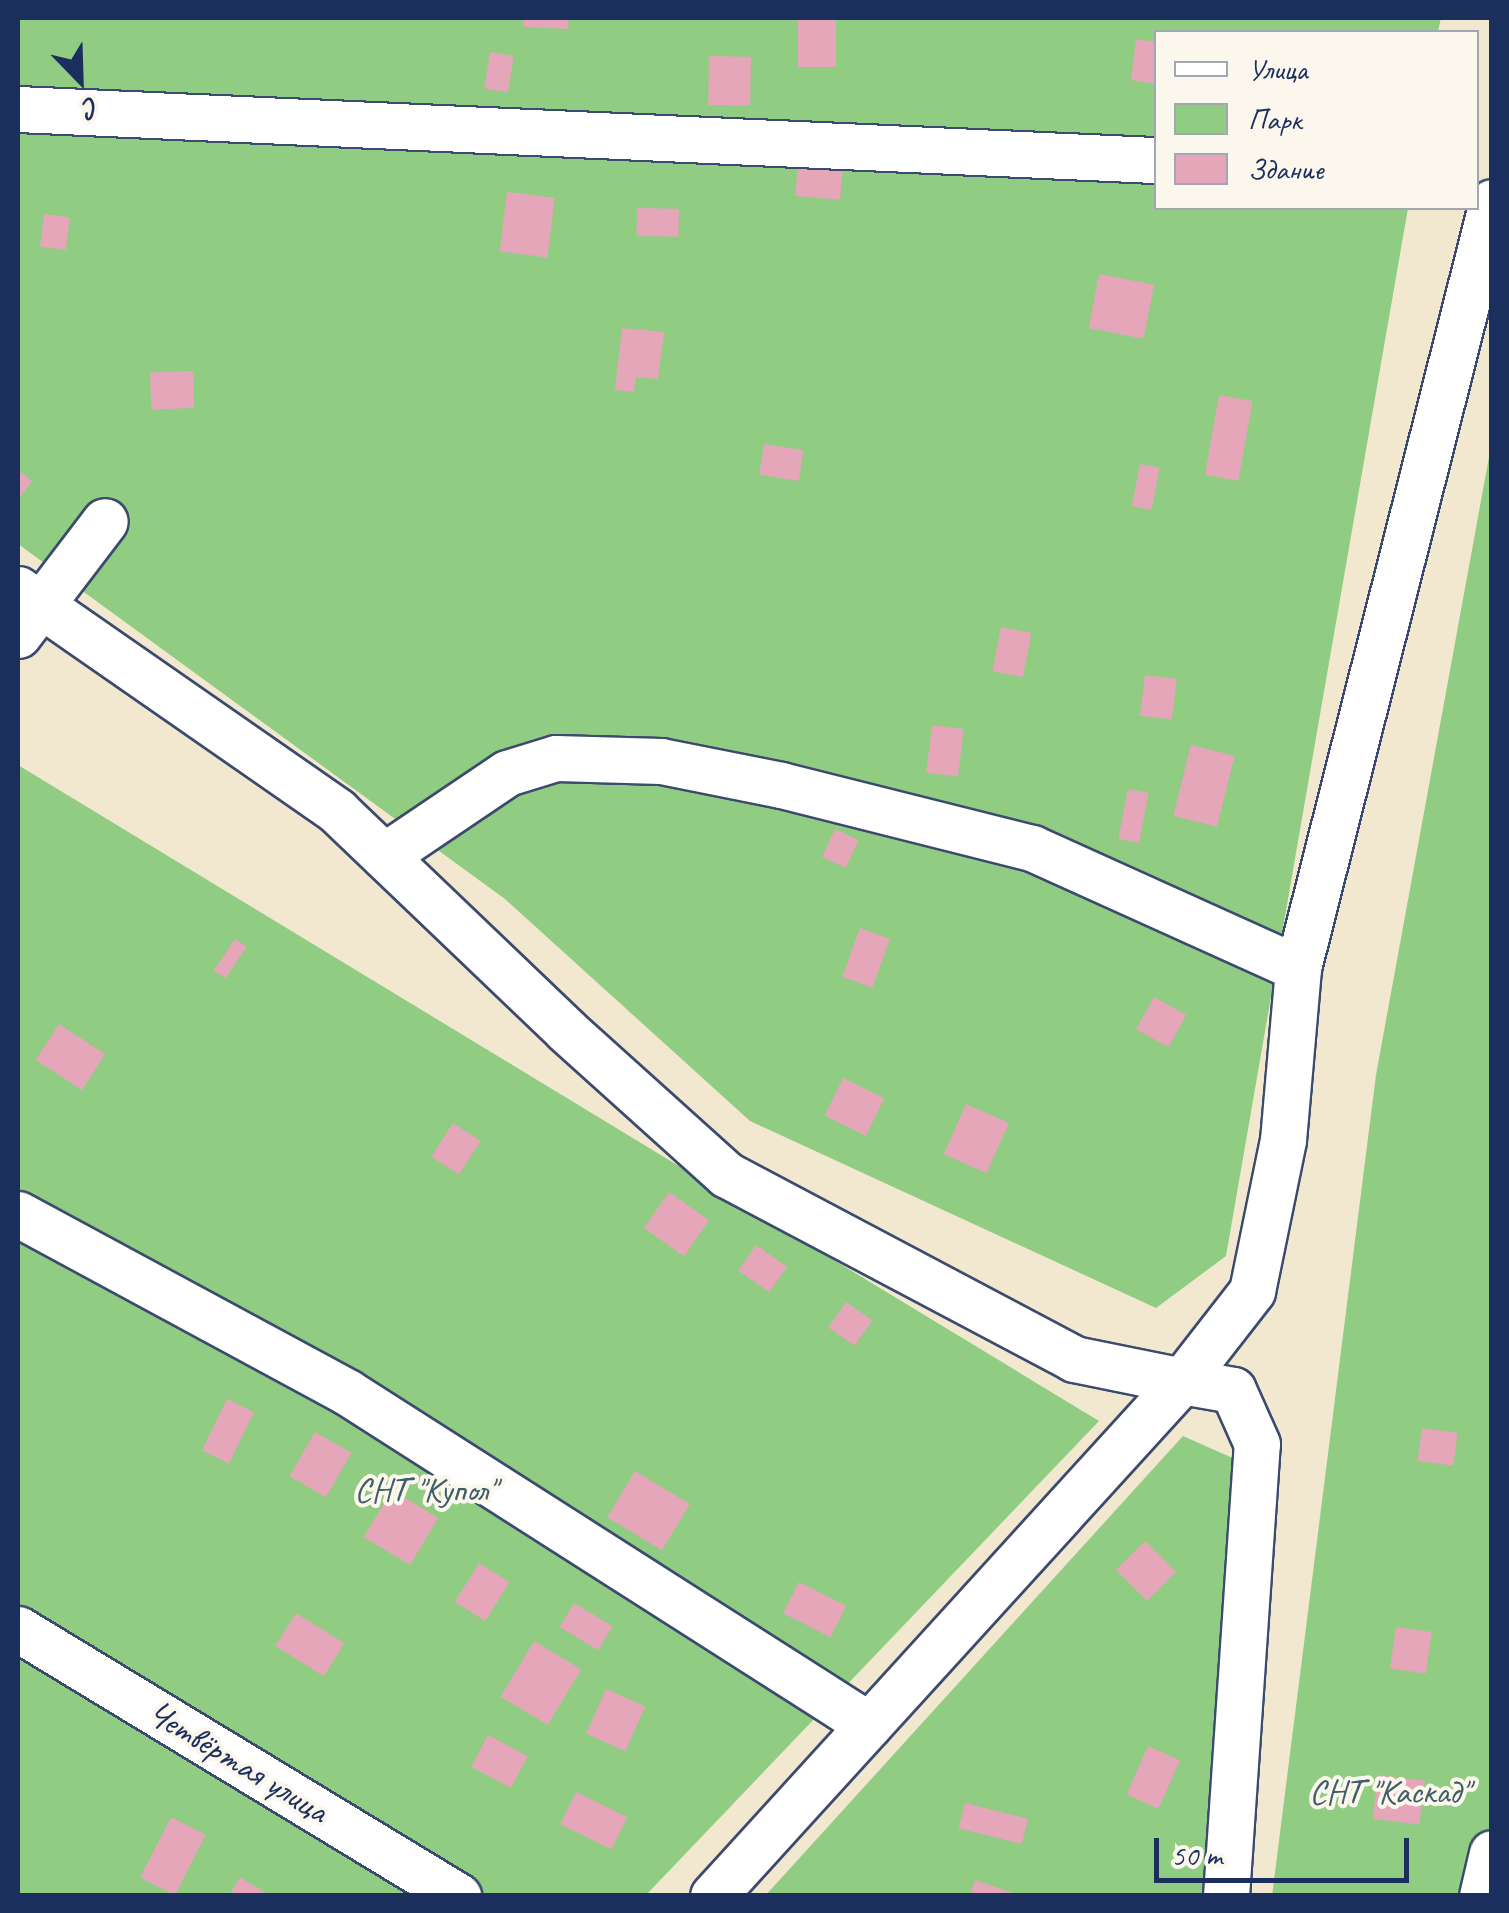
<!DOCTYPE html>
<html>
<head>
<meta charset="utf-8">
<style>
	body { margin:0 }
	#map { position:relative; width:1509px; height:1913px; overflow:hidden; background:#f2e8cf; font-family:Caveat,sans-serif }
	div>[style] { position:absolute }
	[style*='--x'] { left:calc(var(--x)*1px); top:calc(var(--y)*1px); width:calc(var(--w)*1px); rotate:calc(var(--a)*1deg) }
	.green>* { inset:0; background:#90cc81 }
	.building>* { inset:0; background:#e5a6ba; transform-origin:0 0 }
	.roads { filter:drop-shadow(2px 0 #3b4b6f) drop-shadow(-2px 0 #3b4b6f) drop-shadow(0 2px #3b4b6f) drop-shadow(0 -2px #3b4b6f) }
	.minor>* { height:45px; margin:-22.5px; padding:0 22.5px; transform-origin:22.5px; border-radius:22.5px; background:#fff }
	span { translate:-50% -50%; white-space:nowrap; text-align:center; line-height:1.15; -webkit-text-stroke:8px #fbf7ec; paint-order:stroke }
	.park-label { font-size:35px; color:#3e5e68 }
	.street-label { font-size:35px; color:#1b2f5e }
	.frame { position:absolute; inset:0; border:20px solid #1b2f5e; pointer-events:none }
	.legend { position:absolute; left:1154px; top:30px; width:325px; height:180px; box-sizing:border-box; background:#fbf7ec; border:2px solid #a1a7b3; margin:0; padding:12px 18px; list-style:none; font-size:30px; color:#1b2f5e }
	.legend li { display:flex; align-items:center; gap:20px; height:50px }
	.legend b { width:50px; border:2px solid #a1a7b3 }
	.north { position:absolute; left:30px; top:30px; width:100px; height:100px; -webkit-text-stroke:8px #fbf7ec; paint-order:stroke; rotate:157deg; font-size:28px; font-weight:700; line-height:40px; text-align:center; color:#1b2f5e }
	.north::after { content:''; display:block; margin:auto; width:35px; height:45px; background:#1b2f5e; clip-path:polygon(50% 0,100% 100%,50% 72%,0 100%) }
	.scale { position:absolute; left:1154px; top:1838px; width:255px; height:45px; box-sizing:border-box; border:5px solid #1b2f5e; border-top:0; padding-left:12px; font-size:30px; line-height:35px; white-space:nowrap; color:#1b2f5e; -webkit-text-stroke:8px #fbf7ec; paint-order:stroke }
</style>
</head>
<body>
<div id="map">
	<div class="green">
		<div style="clip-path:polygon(18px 18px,1441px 18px,1438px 32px,1156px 32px,1156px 208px,1408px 208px,1226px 1256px,1156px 1308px,750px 1121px,505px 899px,18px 544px)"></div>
		<div style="clip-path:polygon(1491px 446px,1491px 1895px,1272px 1896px,1376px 1075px)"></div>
		<div style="clip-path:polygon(18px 765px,1099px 1421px,646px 1895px,18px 1895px)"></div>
		<div style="clip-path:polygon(1183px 1436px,1237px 1460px,1202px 1895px,765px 1896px)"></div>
	</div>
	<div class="building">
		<div style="clip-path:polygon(524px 18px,569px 18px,568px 29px,524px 27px)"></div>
		<div style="left:798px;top:18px;width:38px;height:49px"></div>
		<div style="clip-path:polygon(1136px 39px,1156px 42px,1156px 84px,1131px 80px)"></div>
		<div style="left:490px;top:52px;width:24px;height:37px;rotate:9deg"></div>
		<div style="left:709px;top:56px;width:42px;height:49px;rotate:1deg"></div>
		<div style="left:798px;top:164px;width:45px;height:32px;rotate:5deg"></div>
		<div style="left:507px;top:192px;width:48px;height:60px;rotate:7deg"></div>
		<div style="left:637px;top:208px;width:42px;height:28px;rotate:1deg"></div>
		<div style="left:44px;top:214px;width:26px;height:33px;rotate:7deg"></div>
		<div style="left:1099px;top:274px;width:56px;height:55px;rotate:11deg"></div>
		<div style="clip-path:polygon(622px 328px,664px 332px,658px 379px,636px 377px,634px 392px,615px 390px)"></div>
		<div style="left:193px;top:371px;width:37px;height:43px;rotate:88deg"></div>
		<div style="left:1219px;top:395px;width:34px;height:81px;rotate:10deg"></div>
		<div style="left:764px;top:444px;width:40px;height:31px;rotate:9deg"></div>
		<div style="left:1140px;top:464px;width:20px;height:43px;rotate:11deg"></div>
		<div style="clip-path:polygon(18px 470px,32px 481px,18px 500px)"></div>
		<div style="left:1001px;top:627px;width:31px;height:45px;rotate:11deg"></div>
		<div style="left:1145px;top:675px;width:32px;height:41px;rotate:7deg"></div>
		<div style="left:932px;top:725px;width:32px;height:48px;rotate:7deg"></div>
		<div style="left:1191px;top:745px;width:45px;height:73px;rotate:14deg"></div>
		<div style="left:1128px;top:789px;width:21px;height:51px;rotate:11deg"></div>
		<div style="left:835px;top:829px;width:26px;height:31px;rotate:25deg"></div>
		<div style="left:860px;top:928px;width:32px;height:52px;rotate:20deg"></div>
		<div style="left:235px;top:939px;width:14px;height:38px;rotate:34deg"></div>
		<div style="left:1154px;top:997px;width:37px;height:37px;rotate:29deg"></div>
		<div style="left:59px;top:1024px;width:55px;height:43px;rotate:33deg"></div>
		<div style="left:843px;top:1078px;width:46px;height:42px;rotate:26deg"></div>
		<div style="left:966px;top:1104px;width:47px;height:55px;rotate:24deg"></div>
		<div style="left:453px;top:1123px;width:33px;height:40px;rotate:33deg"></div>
		<div style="left:669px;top:1192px;width:49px;height:44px;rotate:35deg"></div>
		<div style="left:756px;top:1245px;width:38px;height:31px;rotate:35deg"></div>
		<div style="left:846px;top:1302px;width:32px;height:31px;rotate:35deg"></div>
		<div style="left:227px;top:1399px;width:30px;height:57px;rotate:26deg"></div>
		<div style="left:1422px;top:1428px;width:36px;height:33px;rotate:8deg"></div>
		<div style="left:315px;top:1432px;width:42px;height:51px;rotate:30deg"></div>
		<div style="left:635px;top:1471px;width:64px;height:54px;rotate:31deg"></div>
		<div style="left:392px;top:1490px;width:54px;height:55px;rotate:31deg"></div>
		<div style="left:1145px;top:1541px;width:44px;height:41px;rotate:45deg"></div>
		<div style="left:479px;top:1563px;width:36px;height:46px;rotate:32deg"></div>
		<div style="left:799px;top:1582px;width:53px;height:35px;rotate:27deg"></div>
		<div style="left:574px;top:1603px;width:45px;height:28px;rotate:31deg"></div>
		<div style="left:296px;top:1613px;width:57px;height:39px;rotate:32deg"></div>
		<div style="left:1396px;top:1627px;width:36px;height:42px;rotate:8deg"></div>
		<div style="left:534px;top:1641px;width:55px;height:65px;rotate:31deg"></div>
		<div style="left:606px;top:1689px;width:43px;height:49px;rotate:24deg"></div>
		<div style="left:488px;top:1735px;width:45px;height:36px;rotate:28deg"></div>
		<div style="left:1148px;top:1746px;width:35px;height:53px;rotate:24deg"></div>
		<div style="left:1378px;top:1775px;width:47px;height:44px;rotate:7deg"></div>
		<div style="left:576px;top:1792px;width:57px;height:36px;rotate:26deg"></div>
		<div style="left:965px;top:1803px;width:65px;height:26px;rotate:14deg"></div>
		<div style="left:171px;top:1817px;width:39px;height:68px;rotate:27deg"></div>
		<div style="clip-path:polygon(240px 1877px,270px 1896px,229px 1896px)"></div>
		<div style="clip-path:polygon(975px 1880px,1019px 1895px,1019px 1896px,970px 1896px)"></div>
	</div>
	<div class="roads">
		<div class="minor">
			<div style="--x:18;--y:109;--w:1139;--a:2.57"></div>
			<div style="--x:18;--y:589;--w:389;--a:34.8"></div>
			<div style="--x:337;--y:811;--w:318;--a:43.7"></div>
			<div style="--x:567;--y:1031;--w:215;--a:42"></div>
			<div style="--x:727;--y:1175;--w:393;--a:27.9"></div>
			<div style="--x:1074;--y:1359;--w:110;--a:11.5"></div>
			<div style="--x:18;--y:635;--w:143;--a:-52.7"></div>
			<div style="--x:384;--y:856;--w:148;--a:-34"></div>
			<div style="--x:507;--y:773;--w:51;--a:-17"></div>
			<div style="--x:556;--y:758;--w:105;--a:1.6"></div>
			<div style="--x:661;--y:761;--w:122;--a:11.3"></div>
			<div style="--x:781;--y:785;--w:259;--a:14.1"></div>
			<div style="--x:1032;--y:848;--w:292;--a:24.3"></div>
			<div style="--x:18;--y:1214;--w:374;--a:28.4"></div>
			<div style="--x:347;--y:1392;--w:619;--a:32.54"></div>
			<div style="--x:18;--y:1629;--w:515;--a:31.25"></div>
			<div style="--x:713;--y:1896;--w:697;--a:-47.68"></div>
			<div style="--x:1226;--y:1896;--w:453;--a:-86.1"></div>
			<div style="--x:1257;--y:1444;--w:59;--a:-114"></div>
			<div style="--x:1233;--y:1390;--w:52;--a:-170"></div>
			<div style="--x:1182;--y:1381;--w:114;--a:-52.1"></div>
			<div style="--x:1252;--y:1291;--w:154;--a:-78.4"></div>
			<div style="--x:1283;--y:1140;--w:173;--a:-85"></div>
			<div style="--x:1298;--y:968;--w:790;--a:-75.79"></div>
			<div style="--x:1482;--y:1896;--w:44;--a:-76.9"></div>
		</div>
	</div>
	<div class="park-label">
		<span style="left:425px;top:1490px">СНТ "Купол"</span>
		<span style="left:1389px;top:1792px">СНТ "Каскад"</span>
	</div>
	<div class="street-label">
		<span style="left:238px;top:1762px;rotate:31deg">Четвёртая улица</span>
	</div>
	<div class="frame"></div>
	<ul class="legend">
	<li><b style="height:12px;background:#fff"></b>Улица</li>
	<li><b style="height:28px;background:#90cc81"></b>Парк</li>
	<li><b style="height:28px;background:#e5a6ba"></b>Здание</li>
	</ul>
	<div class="north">С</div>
	<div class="scale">50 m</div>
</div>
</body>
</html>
